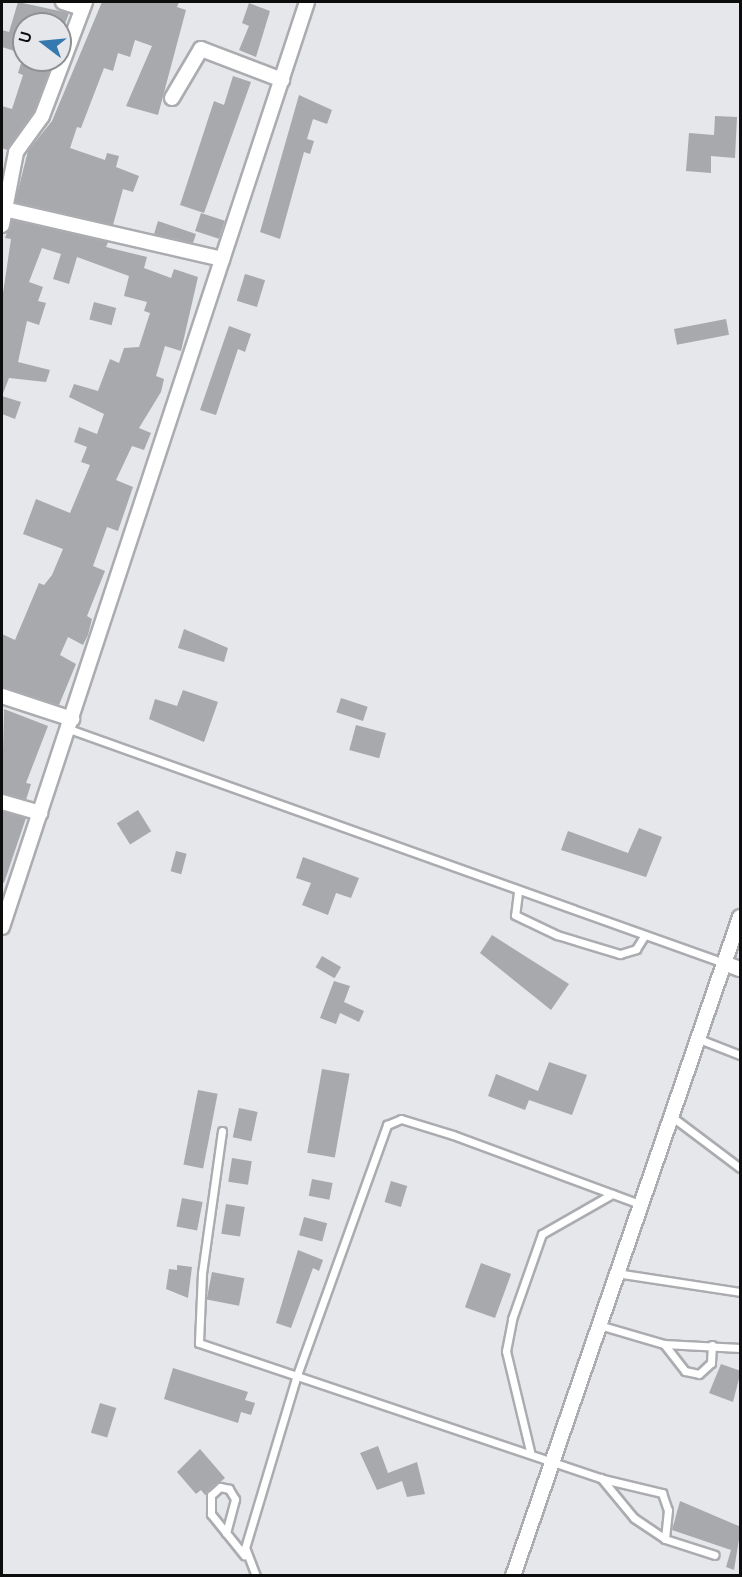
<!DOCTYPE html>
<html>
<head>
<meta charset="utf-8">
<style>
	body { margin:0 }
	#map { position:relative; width:742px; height:1577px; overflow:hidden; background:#e5e7ea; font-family:Overpass,sans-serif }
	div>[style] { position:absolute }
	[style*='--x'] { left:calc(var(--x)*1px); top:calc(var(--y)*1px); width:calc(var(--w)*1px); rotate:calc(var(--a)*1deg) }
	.building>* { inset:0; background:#a7a9ad; transform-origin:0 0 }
	.roads { filter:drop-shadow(2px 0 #abacb0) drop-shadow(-2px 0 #abacb0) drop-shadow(0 2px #abacb0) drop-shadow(0 -2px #abacb0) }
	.service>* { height:7px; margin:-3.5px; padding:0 3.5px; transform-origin:3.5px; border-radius:3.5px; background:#fff }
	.minor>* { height:14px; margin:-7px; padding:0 7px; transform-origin:7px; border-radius:7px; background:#fff }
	span { translate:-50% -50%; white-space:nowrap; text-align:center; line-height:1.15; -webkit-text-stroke:4.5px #e5e7ea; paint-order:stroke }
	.frame { position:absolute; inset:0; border:3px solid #0d0d0e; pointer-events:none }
	.north { position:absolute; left:12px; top:12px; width:60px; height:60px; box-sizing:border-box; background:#e5e7ea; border:2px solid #8f9092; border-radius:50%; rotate:286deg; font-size:16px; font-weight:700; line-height:24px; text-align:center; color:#0d0d0e }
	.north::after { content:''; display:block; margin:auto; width:21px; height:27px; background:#3579af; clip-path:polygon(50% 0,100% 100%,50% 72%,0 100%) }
</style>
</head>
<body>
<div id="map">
	<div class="building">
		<div style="clip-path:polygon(18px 2px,69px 13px,65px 24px,24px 24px,24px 54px,2px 47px,2px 30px,9px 32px)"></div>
		<div style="clip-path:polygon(102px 2px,179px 2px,177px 7px,186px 10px,158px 115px,126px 106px,152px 46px,135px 40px,130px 57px,118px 53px,113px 71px,104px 68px,81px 128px,77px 127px,70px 148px,105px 160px,107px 153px,119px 156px,116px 167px,139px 176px,133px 192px,123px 189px,113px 225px,15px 202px,28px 151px,52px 121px)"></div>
		<div style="clip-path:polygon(249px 3px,270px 11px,256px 57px,239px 50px,249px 26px,242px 23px)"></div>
		<div style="clip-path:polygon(22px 60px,54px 60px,34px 112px,7px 150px,2px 148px,2px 106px,12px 109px,23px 75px,18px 73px)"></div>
		<div style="clip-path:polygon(233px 76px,251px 82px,204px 213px,180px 205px,214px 101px,224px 105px)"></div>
		<div style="clip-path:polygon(299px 95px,332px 110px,327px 124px,313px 119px,307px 139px,314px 141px,310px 154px,304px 152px,280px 239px,260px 232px)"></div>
		<div style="clip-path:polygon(715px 116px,737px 117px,735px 158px,711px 156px,711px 173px,686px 171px,689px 133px,714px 135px)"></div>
		<div style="left:201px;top:213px;width:25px;height:19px;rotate:18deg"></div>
		<div style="clip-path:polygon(12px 220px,108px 242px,106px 247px,147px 257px,144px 268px,171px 278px,174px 269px,198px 277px,181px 351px,165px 346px,156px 376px,164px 379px,161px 392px,139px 428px,151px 433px,144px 450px,132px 446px,116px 480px,133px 487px,118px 531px,107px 527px,93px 566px,105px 571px,87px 616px,92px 619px,88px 635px,83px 645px,68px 637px,60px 655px,76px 664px,59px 705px,2px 687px,2px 634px,15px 640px,39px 583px,44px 585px,52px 575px,63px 549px,23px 534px,36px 499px,70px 513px,90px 465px,81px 462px,87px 447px,74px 442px,79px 427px,97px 434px,104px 414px,69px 397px,74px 384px,98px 391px,110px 359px,119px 363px,124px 348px,139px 347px,150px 313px,144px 311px,147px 302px,124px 296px,129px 276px,77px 257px,69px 284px,53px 279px,61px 254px,42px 248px,29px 282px,43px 287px,38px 301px,46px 303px,39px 325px,27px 321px,18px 362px,50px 370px,46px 382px,9px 378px,2px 396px,2px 300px,11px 239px,5px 238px)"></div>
		<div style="clip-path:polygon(158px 221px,196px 234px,193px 243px,154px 234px)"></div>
		<div style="left:245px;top:274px;width:21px;height:28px;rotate:17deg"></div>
		<div style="left:94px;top:302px;width:23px;height:18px;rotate:15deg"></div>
		<div style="left:726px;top:319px;width:16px;height:53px;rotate:79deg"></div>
		<div style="clip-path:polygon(229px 326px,251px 334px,245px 352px,238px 349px,216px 415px,200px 410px)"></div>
		<div style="clip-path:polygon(2px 396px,21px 402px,15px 419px,2px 414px)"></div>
		<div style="clip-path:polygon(184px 629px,228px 648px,224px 662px,178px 648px)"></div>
		<div style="clip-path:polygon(183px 690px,218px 702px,204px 742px,149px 719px,155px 699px,177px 706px)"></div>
		<div style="left:341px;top:698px;width:28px;height:15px;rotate:18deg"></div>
		<div style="clip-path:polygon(4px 709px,48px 726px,26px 783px,31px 784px,26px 800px,2px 793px)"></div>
		<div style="left:356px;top:725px;width:31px;height:26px;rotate:15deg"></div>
		<div style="left:138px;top:810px;width:25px;height:25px;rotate:58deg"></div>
		<div style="clip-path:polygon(2px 811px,26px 818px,4px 883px,2px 882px)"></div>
		<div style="clip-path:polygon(639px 828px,662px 837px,646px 877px,561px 850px,568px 831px,628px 853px)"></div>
		<div style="left:176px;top:851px;width:11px;height:21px;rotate:15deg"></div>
		<div style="clip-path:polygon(303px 857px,359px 878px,351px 898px,336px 893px,328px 915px,302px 905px,311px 883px,296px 878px)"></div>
		<div style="clip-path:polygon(492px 935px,569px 984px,551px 1010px,480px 953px)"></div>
		<div style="left:322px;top:956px;width:22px;height:13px;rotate:30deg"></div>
		<div style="clip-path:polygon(334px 981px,350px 986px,344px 1002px,364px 1011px,359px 1022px,340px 1013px,336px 1024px,320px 1018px)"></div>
		<div style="clip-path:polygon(549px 1062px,587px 1075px,572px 1115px,529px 1100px,525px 1110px,488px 1096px,496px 1074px,538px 1091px)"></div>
		<div style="left:322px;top:1069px;width:28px;height:85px;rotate:10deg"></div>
		<div style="left:198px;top:1090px;width:20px;height:76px;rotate:11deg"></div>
		<div style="left:239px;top:1108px;width:19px;height:30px;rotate:12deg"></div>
		<div style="left:232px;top:1158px;width:20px;height:24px;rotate:9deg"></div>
		<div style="left:312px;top:1179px;width:21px;height:17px;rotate:11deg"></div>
		<div style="left:391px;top:1181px;width:17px;height:22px;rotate:17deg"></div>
		<div style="left:182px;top:1198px;width:21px;height:29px;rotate:11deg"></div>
		<div style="left:226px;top:1204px;width:19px;height:30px;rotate:9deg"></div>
		<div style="left:304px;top:1217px;width:24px;height:19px;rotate:15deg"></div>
		<div style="clip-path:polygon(298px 1250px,323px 1260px,319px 1271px,313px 1268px,291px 1328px,276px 1323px)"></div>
		<div style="left:481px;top:1263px;width:32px;height:47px;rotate:20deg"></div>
		<div style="clip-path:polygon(177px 1265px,192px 1267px,188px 1298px,166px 1289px,169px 1269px,177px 1270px)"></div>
		<div style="left:212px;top:1272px;width:33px;height:28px;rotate:11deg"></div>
		<div style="clip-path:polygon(721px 1364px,741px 1371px,733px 1402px,709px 1393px)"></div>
		<div style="clip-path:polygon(173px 1368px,248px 1392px,245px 1400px,255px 1403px,251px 1415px,241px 1412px,238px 1423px,164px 1399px)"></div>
		<div style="left:100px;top:1403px;width:17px;height:31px;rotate:17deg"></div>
		<div style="clip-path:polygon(378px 1446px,388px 1473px,417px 1462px,425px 1494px,407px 1497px,402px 1481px,377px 1490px,360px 1453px)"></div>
		<div style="clip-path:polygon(200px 1449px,225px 1478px,205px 1495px,201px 1490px,196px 1494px,177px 1472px)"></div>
		<div style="clip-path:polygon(680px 1501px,741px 1527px,734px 1570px,726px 1567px,731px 1550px,672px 1530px)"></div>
	</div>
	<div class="roads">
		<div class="service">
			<div style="--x:69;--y:729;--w:696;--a:19.66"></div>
			<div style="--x:518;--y:892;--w:23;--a:97"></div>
			<div style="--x:515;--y:915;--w:47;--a:25.5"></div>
			<div style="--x:557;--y:935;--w:66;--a:16.8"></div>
			<div style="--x:620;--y:954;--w:17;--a:-17"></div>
			<div style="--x:636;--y:949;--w:15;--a:-58"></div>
			<div style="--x:699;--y:1039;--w:44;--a:21.3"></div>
			<div style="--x:671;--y:1116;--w:86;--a:37"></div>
			<div style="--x:222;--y:1131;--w:143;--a:98"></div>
			<div style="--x:202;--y:1273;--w:70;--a:92.5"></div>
			<div style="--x:199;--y:1343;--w:424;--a:18.6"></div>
			<div style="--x:601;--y:1478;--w:52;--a:50.5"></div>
			<div style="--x:634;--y:1518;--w:37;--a:34"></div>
			<div style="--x:665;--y:1539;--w:52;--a:17.7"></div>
			<div style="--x:616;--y:1273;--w:125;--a:8.7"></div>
			<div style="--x:599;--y:1325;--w:68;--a:16.3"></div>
			<div style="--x:664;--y:1344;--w:76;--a:3"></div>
			<div style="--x:664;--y:1344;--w:34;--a:52"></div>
			<div style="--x:685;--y:1371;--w:14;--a:12"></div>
			<div style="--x:699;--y:1374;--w:16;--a:-43"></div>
			<div style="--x:711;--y:1363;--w:18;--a:-87"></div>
			<div style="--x:530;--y:1451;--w:103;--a:-103.5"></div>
			<div style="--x:506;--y:1351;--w:33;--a:-79"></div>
			<div style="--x:512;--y:1319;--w:90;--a:-70.6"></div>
			<div style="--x:542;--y:1234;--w:81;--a:-29.7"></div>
			<div style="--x:603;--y:1479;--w:61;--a:13.3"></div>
			<div style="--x:662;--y:1493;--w:18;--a:71"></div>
			<div style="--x:668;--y:1510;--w:29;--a:96"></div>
			<div style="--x:226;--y:1533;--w:35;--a:-75"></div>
			<div style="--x:235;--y:1499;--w:12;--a:-121"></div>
			<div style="--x:229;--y:1489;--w:9;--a:-167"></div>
			<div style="--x:220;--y:1487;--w:12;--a:138"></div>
			<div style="--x:211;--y:1495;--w:19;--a:90"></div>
			<div style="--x:211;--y:1514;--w:53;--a:51.2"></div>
			<div style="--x:256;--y:1576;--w:30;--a:-111"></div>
			<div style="--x:245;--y:1548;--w:181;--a:-73.3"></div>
			<div style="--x:297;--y:1375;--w:266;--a:-70.2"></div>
			<div style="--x:387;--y:1125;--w:15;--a:-23"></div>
			<div style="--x:401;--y:1119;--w:54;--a:17.1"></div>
			<div style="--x:453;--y:1135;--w:199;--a:20.3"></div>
		</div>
		<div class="minor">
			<div style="--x:63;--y:2;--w:20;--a:18"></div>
			<div style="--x:172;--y:98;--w:57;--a:-59.4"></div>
			<div style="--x:201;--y:49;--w:87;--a:20.9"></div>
			<div style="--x:4;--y:209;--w:224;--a:12.9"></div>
			<div style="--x:2;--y:225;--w:74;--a:-79.1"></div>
			<div style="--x:16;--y:152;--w:44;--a:-54.2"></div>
			<div style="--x:42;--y:116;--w:122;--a:-69.3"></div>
			<div style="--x:2;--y:696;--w:74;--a:18.2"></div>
			<div style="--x:2;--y:802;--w:40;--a:16"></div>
			<div style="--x:2;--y:927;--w:974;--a:-71.75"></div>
			<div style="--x:724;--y:963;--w:17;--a:21"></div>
			<div style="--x:513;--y:1576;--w:697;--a:-70.99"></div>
		</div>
	</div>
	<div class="frame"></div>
	<div class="north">U</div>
</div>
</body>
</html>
